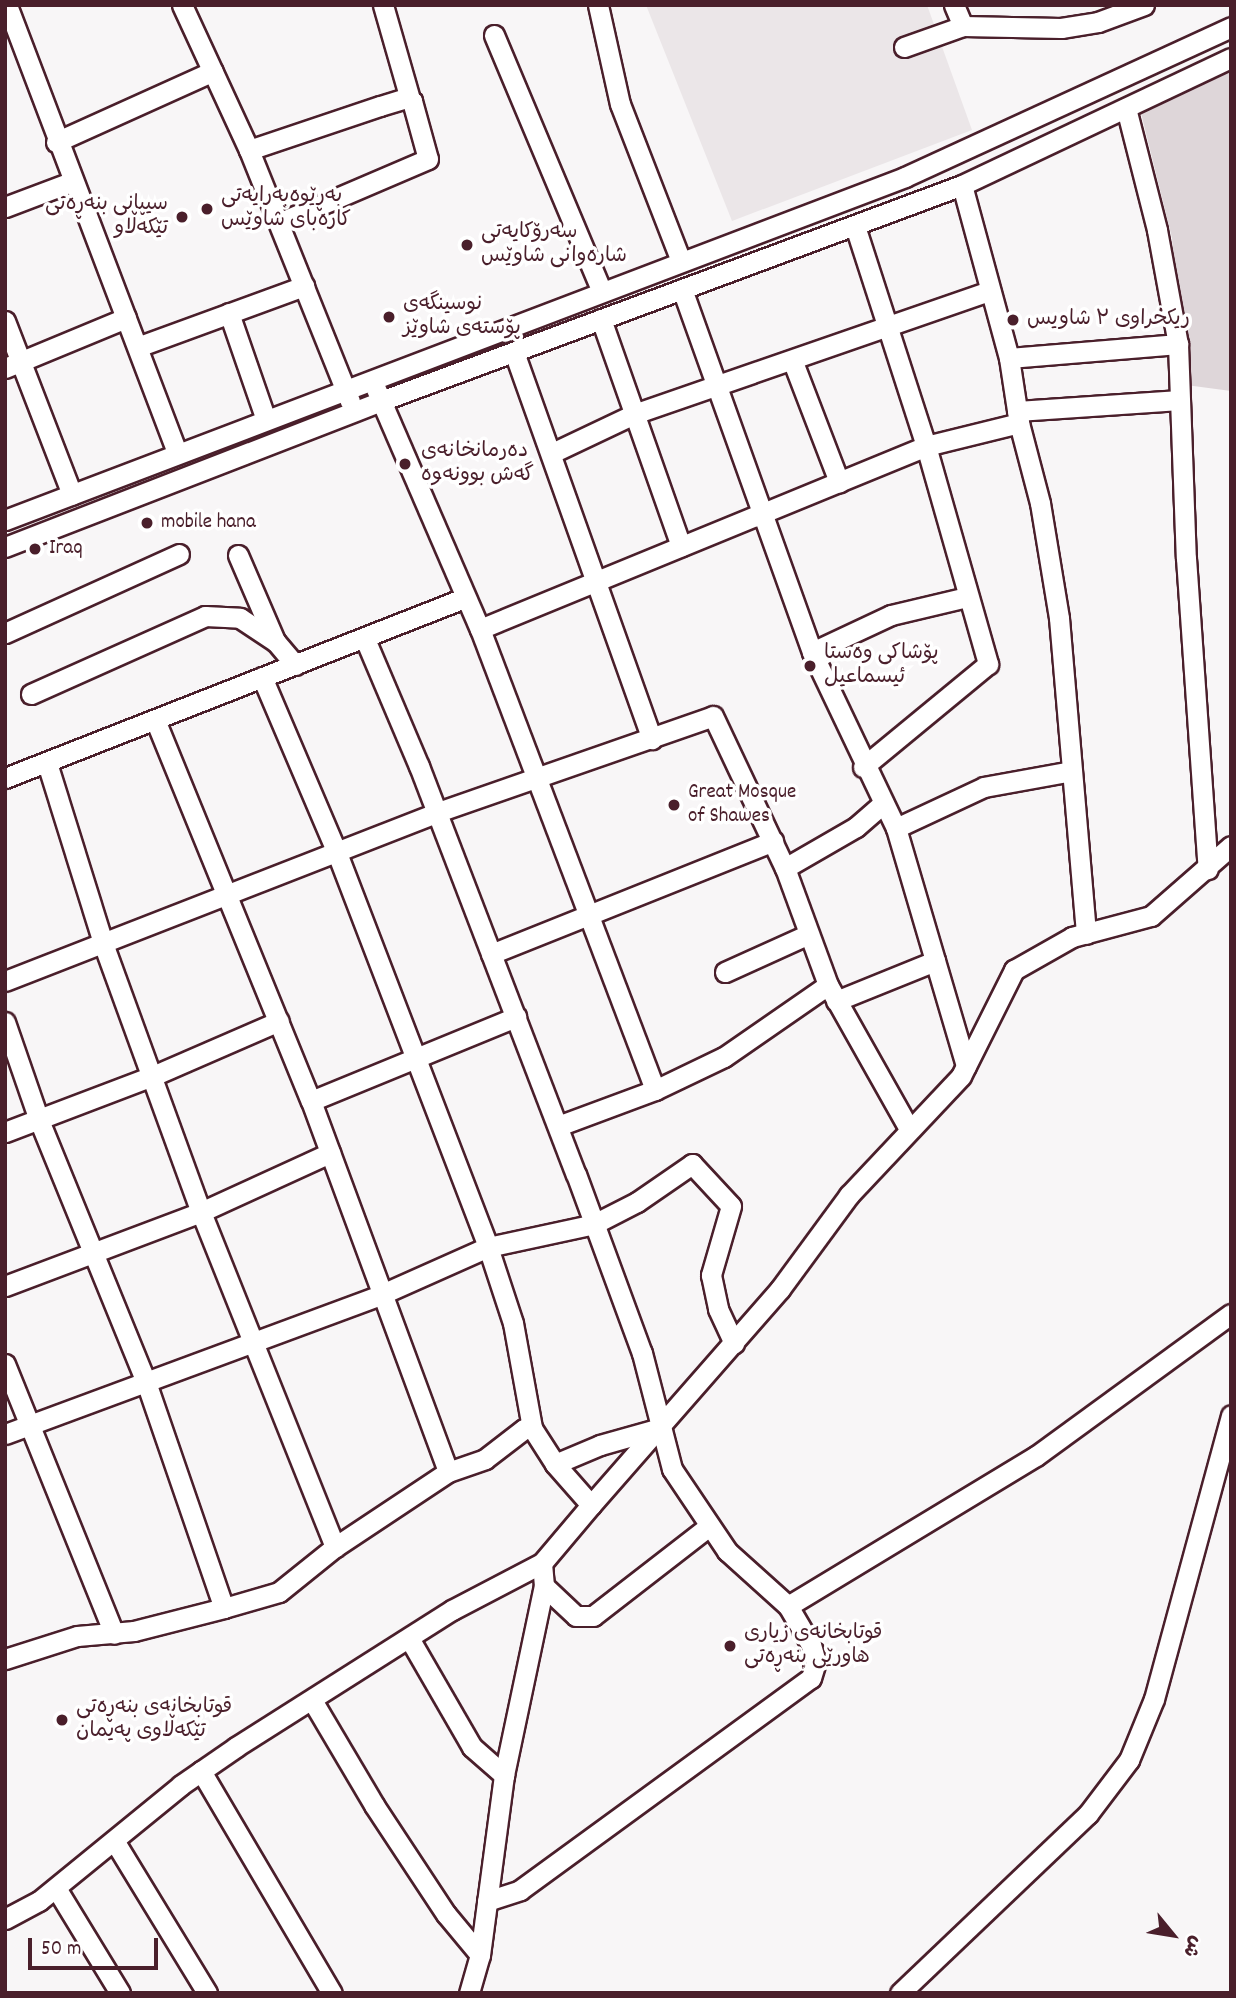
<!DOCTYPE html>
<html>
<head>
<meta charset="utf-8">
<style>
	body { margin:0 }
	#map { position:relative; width:1236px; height:1998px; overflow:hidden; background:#f8f6f7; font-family:Dekko,"Playpen Sans Arabic",sans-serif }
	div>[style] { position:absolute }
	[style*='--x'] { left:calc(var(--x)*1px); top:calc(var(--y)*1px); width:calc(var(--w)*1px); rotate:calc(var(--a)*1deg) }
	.built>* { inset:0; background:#ebe6e8 }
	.green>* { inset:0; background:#ded6d9 }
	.roads { filter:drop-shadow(2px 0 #4a1f2b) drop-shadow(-2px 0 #4a1f2b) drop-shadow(0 2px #4a1f2b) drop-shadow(0 -2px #4a1f2b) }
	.minor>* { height:19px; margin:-9.5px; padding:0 9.5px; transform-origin:9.5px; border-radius:9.5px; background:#fff }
	.dots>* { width:19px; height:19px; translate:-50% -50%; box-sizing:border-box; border:4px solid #fff; border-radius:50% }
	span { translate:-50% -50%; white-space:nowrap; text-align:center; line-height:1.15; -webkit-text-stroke:7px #fff; paint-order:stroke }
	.poi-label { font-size:21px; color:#4a1f2b }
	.left { translate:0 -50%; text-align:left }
	.right { translate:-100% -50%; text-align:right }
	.frame { position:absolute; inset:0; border:7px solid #4a1f2b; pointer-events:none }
	.north { position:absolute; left:1138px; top:1900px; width:70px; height:70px; -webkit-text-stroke:5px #fff; paint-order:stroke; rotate:120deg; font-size:19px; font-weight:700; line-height:28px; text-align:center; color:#4a1f2b }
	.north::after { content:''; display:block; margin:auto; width:24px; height:32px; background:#4a1f2b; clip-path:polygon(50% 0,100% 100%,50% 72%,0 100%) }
	.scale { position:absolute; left:28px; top:1938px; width:130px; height:32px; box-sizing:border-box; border:4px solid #4a1f2b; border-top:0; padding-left:9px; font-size:21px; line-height:24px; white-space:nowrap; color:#4a1f2b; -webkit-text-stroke:5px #fff; paint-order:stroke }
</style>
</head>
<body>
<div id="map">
	<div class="built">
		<div style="clip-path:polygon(646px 5px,927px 5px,972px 130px,732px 221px)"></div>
	</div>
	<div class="green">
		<div style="clip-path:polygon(1231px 58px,1231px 391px,1186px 385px,1172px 238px,1138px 101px)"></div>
	</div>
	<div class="roads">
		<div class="minor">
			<div style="--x:7;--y:5;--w:480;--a:69.2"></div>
			<div style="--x:182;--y:5;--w:160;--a:65.2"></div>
			<div style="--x:249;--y:150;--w:271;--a:68.1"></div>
			<div style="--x:383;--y:5;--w:98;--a:74"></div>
			<div style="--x:598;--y:5;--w:101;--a:77.5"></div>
			<div style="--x:620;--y:104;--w:168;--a:68.8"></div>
			<div style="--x:954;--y:5;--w:23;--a:67"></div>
			<div style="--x:494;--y:35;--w:277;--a:67.2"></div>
			<div style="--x:904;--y:47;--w:63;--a:-19.6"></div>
			<div style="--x:963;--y:26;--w:98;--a:1.2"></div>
			<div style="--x:1061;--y:28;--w:37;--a:-9"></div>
			<div style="--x:1098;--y:22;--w:49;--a:-20.3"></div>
			<div style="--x:1126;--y:108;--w:126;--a:75.7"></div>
			<div style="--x:1157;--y:230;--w:116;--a:79.6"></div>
			<div style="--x:1178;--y:344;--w:214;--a:87.9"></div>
			<div style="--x:1186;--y:558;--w:312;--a:86"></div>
			<div style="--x:56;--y:142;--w:172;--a:-24.3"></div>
			<div style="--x:249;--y:150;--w:138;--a:-18.6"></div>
			<div style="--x:380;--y:106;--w:27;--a:-17"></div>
			<div style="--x:406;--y:98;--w:7;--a:27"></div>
			<div style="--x:412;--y:101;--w:60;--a:74.6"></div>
			<div style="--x:428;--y:159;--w:162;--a:156.8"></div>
			<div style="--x:962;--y:185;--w:179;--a:74.8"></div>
			<div style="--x:1009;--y:358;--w:66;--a:81.3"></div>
			<div style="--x:1019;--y:423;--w:83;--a:75.3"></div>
			<div style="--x:1040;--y:503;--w:117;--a:80.6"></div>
			<div style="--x:1059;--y:618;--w:317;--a:85.1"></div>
			<div style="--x:5;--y:207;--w:71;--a:-20.7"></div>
			<div style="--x:855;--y:226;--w:231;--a:72.1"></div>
			<div style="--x:926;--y:446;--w:227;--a:74.1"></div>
			<div style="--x:988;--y:664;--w:162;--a:140.5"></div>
			<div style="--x:682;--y:289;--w:386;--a:70.3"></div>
			<div style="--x:812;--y:652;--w:195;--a:64.5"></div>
			<div style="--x:896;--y:828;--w:248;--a:73.6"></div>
			<div style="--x:229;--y:313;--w:113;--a:70.9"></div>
			<div style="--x:601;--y:319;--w:241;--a:70.6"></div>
			<div style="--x:5;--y:321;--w:186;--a:68.9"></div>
			<div style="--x:140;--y:346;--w:175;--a:-20.1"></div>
			<div style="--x:514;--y:352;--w:411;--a:70.4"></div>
			<div style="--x:1009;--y:358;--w:170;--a:-4.7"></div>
			<div style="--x:793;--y:362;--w:129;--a:69"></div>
			<div style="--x:5;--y:368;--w:131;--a:-22.5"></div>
			<div style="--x:376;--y:389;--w:262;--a:66.6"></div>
			<div style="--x:480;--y:629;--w:493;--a:69.2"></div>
			<div style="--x:1017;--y:411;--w:163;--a:-3.9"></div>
			<div style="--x:552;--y:453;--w:91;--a:-25.4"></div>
			<div style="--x:634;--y:414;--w:377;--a:-19.1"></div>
			<div style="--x:5;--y:520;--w:963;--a:-20.86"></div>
			<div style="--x:905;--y:177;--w:359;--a:-24.7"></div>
			<div style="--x:5;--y:547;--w:403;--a:-21.2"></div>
			<div style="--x:381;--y:401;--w:620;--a:-20.39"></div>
			<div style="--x:962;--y:185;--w:297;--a:-25.3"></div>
			<div style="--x:238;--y:555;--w:94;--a:66.7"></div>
			<div style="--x:480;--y:629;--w:482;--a:-22.3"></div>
			<div style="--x:926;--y:446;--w:96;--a:-13.9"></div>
			<div style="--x:5;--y:633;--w:191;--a:-24.4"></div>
			<div style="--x:365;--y:639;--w:138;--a:67"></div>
			<div style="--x:419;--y:766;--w:437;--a:69"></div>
			<div style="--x:576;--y:1174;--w:191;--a:69.8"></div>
			<div style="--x:642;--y:1353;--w:120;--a:75.5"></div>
			<div style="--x:672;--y:1469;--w:99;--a:56.1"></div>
			<div style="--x:727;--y:1551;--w:82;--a:42"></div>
			<div style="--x:788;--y:1606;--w:290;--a:-31.2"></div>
			<div style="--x:1036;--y:1456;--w:241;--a:-36.1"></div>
			<div style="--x:812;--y:652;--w:87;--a:-25.1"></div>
			<div style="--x:891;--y:615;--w:78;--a:-13.3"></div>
			<div style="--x:262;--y:677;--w:191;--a:66.9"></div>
			<div style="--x:337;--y:853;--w:422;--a:69"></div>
			<div style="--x:488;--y:1247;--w:80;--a:71.8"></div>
			<div style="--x:513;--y:1323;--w:107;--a:79.7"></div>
			<div style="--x:31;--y:694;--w:191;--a:-24.1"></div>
			<div style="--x:205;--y:616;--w:35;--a:3"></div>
			<div style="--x:240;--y:618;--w:43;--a:33.7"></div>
			<div style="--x:276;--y:642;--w:30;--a:50"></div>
			<div style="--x:156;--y:722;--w:409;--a:67.8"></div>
			<div style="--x:311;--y:1101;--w:395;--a:69.7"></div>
			<div style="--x:47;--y:763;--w:192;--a:72.7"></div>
			<div style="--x:104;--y:946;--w:283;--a:70"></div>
			<div style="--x:201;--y:1212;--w:361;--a:68.2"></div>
			<div style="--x:5;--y:778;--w:494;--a:-21.4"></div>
			<div style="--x:896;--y:828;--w:97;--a:-25"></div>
			<div style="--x:984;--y:787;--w:89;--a:-10.3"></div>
			<div style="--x:785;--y:868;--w:82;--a:-30"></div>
			<div style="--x:856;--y:827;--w:35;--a:-41"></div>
			<div style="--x:491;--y:954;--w:304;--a:-21.8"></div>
			<div style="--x:725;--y:972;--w:90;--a:-24.3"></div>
			<div style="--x:5;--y:981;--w:462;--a:-21.3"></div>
			<div style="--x:435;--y:813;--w:294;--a:-19.2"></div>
			<div style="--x:713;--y:716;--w:168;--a:64.7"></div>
			<div style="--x:785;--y:868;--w:125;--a:69.8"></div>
			<div style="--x:828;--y:985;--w:165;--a:60.6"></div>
			<div style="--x:836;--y:1001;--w:107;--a:-22"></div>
			<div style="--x:5;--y:1022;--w:104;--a:70.9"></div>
			<div style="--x:39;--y:1120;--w:283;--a:67.8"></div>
			<div style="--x:146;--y:1382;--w:239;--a:71"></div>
			<div style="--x:224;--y:1608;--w:93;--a:165.7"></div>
			<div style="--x:134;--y:1631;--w:57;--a:175"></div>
			<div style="--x:77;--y:1636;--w:76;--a:162.3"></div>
			<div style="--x:311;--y:1101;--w:222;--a:-22.3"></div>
			<div style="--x:558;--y:1126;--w:103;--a:-20.4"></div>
			<div style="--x:655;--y:1090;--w:76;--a:-25.6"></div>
			<div style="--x:724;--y:1057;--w:126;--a:-34.7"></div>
			<div style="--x:5;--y:1132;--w:160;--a:-20.8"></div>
			<div style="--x:155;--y:1075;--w:135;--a:-23.5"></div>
			<div style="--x:5;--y:1286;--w:210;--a:-20.7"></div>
			<div style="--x:201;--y:1212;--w:142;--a:-24.6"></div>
			<div style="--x:5;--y:1364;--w:291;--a:68"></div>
			<div style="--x:5;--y:1434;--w:400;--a:-20.3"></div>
			<div style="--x:380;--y:1295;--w:118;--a:-24"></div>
			<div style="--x:488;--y:1247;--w:108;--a:-12.2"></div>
			<div style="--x:594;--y:1224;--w:48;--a:-27.1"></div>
			<div style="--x:637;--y:1202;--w:67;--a:-34.6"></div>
			<div style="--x:692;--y:1164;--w:57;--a:47.1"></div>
			<div style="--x:731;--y:1206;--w:72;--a:106.2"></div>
			<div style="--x:711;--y:1275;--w:35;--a:78"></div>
			<div style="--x:718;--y:1309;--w:38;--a:65"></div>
			<div style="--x:591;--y:1505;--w:287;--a:-48.8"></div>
			<div style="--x:780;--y:1289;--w:117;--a:-53.7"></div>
			<div style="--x:849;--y:1195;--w:163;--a:-46.7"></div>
			<div style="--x:961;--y:1076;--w:119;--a:-63.4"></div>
			<div style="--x:1014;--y:970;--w:67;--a:-29.6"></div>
			<div style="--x:1072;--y:937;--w:82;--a:-14.9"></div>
			<div style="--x:1151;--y:916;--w:106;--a:-41.2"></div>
			<div style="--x:544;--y:1586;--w:44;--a:43.2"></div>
			<div style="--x:576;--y:1616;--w:17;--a:0"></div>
			<div style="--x:593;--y:1616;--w:147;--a:-37.8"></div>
			<div style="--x:224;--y:1608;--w:57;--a:-16.2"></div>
			<div style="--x:279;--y:1592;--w:72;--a:-38.8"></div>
			<div style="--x:335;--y:1547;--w:136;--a:-33.6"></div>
			<div style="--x:448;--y:1472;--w:39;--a:-19"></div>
			<div style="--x:485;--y:1459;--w:49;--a:-37.6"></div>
			<div style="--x:524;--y:1429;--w:8;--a:-7"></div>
			<div style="--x:532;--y:1428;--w:43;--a:57.4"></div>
			<div style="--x:555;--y:1464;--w:49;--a:-22.9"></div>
			<div style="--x:600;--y:1445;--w:62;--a:-15.8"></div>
			<div style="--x:409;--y:1638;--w:126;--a:60"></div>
			<div style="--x:472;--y:1747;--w:43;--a:41.2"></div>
			<div style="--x:312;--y:1700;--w:122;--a:59.4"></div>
			<div style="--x:374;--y:1805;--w:131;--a:56.6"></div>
			<div style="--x:446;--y:1914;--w:53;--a:50.3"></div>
			<div style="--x:201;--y:1771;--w:258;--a:59.5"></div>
			<div style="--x:115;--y:1842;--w:177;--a:58.6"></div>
			<div style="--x:56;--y:1888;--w:123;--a:58.6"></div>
			<div style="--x:487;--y:1901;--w:35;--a:-18"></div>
			<div style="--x:520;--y:1890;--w:360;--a:-36.1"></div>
			<div style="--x:811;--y:1678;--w:17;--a:-73"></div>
			<div style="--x:816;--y:1662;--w:18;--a:-106"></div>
			<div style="--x:811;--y:1645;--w:45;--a:-120.5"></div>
			<div style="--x:5;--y:1919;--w:38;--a:-28"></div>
			<div style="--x:39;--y:1901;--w:183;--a:-39.2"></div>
			<div style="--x:181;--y:1785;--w:67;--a:-34.6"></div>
			<div style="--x:236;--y:1747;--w:256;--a:-32.4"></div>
			<div style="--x:452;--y:1610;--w:102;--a:-27.6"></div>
			<div style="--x:542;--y:1563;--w:76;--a:-49.8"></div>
			<div style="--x:591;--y:1505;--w:55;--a:-131.3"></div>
			<div style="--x:469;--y:1993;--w:40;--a:-74"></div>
			<div style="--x:480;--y:1955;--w:182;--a:-82.4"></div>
			<div style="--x:504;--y:1775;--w:193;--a:-78.1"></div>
			<div style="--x:544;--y:1586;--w:23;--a:-95"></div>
			<div style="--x:900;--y:1993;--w:260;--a:-43.6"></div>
			<div style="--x:1088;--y:1814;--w:68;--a:-52.8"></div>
			<div style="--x:1129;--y:1760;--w:66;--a:-67.7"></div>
			<div style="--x:1154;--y:1699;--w:294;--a:-74.8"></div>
		</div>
	</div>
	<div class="dots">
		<div style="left:207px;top:209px;background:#4a1f2b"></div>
		<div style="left:182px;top:217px;background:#4a1f2b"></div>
		<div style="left:467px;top:245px;background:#4a1f2b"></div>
		<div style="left:389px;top:317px;background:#4a1f2b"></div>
		<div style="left:1013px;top:320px;background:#4a1f2b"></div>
		<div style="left:405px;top:464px;background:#4a1f2b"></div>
		<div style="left:147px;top:523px;background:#4a1f2b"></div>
		<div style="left:35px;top:549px;background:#4a1f2b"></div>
		<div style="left:810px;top:666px;background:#4a1f2b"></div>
		<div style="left:674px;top:805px;background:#4a1f2b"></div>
		<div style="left:730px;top:1646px;background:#4a1f2b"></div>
		<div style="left:62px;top:1720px;background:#4a1f2b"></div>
	</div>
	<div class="poi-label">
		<span class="left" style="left:221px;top:209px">بەڕێوەبەرایەتی<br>کارەبای شاوێس</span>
		<span class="right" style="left:168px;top:217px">سیپانی بنەڕەتی<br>تێکەڵاو</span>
		<span class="left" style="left:481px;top:245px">سەرۆکایەتی<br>شارەوانی شاوێس</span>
		<span class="left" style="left:403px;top:317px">نوسینگەی<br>پۆستەی شاوێز</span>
		<span class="left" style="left:1027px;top:320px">ريكخراوى ۲ شاويس</span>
		<span class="left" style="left:421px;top:464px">دەرمانخانەی<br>گەش بوونەوە</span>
		<span class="left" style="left:161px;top:523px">mobile hana</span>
		<span class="left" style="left:49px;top:549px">Iraq</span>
		<span class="left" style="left:824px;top:666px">پۆشاکی وەستا<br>ئیسماعیل</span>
		<span class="left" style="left:688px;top:805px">Great Mosque<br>of Shawes</span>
		<span class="left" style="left:744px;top:1646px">قوتابخانەی زیاری<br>هاورێی بنەڕەتی</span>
		<span class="left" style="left:76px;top:1720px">قوتابخانەی بنەڕەتی<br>تێکەڵاوی پەیمان</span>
	</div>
	<div class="frame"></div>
	<div class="north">ش</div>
	<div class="scale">50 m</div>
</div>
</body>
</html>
